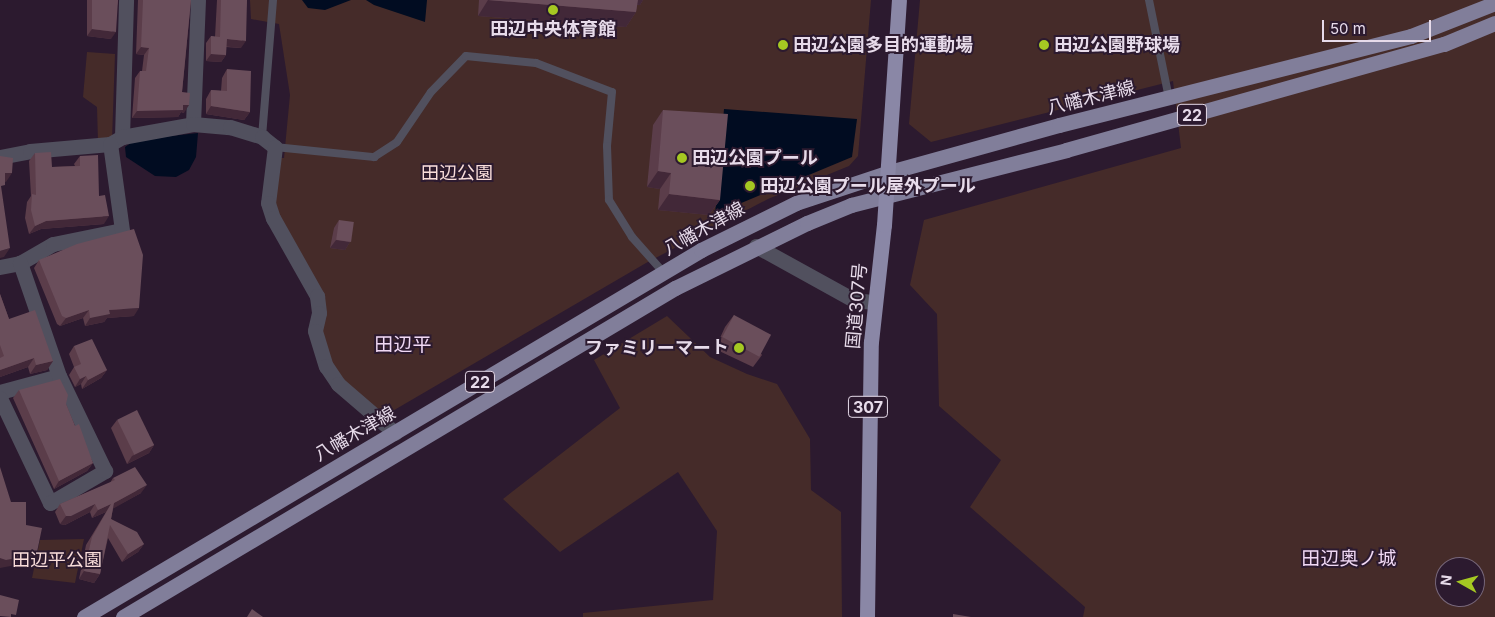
<!DOCTYPE html>
<html>
<head>
<meta charset="utf-8">
<style>
	body { margin:0 }
	#map { position:relative; width:1495px; height:617px; overflow:hidden; background:#2c1a2f; font-family:Inter,"Noto Sans JP",sans-serif }
	div>[style] { position:absolute }
	[style*='--x'] { left:calc(var(--x)*1px); top:calc(var(--y)*1px); width:calc(var(--w)*1px); rotate:calc(var(--a)*1deg) }
	.green>* { inset:0; background:#452b29 }
	.water>* { inset:0; background:#010c21 }
	.service>* { height:8px; margin:-4px; padding:0 4px; transform-origin:4px; border-radius:4px; background:#51505e }
	.minor>* { height:15px; margin:-7.5px; padding:0 7.5px; transform-origin:7.5px; border-radius:7.5px; background:#51505e }
	.primary>* { height:15px; margin:-7.5px; padding:0 7.5px; transform-origin:7.5px; border-radius:7.5px; background:#817e9a }
	.trunk>* { height:15px; margin:-7.5px; padding:0 7.5px; transform-origin:7.5px; border-radius:7.5px; background:#8a87a6 }
	.wall>* { inset:0; background:#5b3d4a }
	.shaded-wall>* { inset:0; background:#422838 }
	.building>* { inset:0; background:#6a4e5b; transform-origin:0 0 }
	.dots>* { width:14px; height:14px; translate:-50% -50%; box-sizing:border-box; border:2px solid #2c1a2f; border-radius:50% }
	span { translate:-50% -50%; white-space:nowrap; text-align:center; line-height:1.15; -webkit-text-stroke:4px #2c1a2f; paint-order:stroke }
	.shield-label span { padding:1px 4px; background:#2c1a2f; border:1px solid; border-radius:4px; -webkit-text-stroke-width:0 }
	.shield-label { font-size:16px; color:#e7dbea; font-weight:700 }
	.poi-label { font-size:18px; color:#e7dbea; font-weight:700 }
	.left { translate:0 -50%; text-align:left }
	.right { translate:-100% -50%; text-align:right }
	.street-label { font-size:18px; color:#e7dbea }
	.park-label { font-size:18px; color:#f9ddda }
	.neighbourhood-label { font-size:19px; color:#f0d8f4 }
	.north { position:absolute; left:1435px; top:557px; width:50px; height:50px; box-sizing:border-box; background:#2c1a2f; border:1px solid #77677a; border-radius:50%; rotate:277deg; font-size:14px; font-weight:700; line-height:20px; text-align:center; color:#e7dbea }
	.north::after { content:''; display:block; margin:auto; width:18px; height:22px; background:#a5c822; clip-path:polygon(50% 0,100% 100%,50% 72%,0 100%) }
	.scale { position:absolute; left:1322px; top:20px; width:109px; height:22px; box-sizing:border-box; border:2px solid #e7dbea; border-top:0; padding-left:6px; font-size:15px; line-height:18px; white-space:nowrap; color:#e7dbea; -webkit-text-stroke:4px #2c1a2f; paint-order:stroke }
</style>
</head>
<body>
<div id="map">
	<div class="green">
		<div style="clip-path:polygon(250px 0,871px 0,858px 156px,849px 166px,768px 199px,646px 263px,384px 416px,345px 384px,332px 364px,322px 331px,323px 304px,273px 206px,278px 158px,284px 158px,290px 95px,279px 24px,251px 19px)"></div>
		<div style="clip-path:polygon(evenodd,920px 0,1495px 0,1495px 617px,1083px 617px,1085px 607px,970px 507px,1001px 460px,939px 406px,937px 314px,910px 285px,924px 220px,1181px 148px,1173px 81px,931px 142px,909px 124px,920px 0,1445px 567px,1475px 567px,1475px 597px,1445px 597px,1445px 567px)"></div>
		<div style="clip-path:polygon(87px 52px,115px 54px,112px 140px,98px 142px,97px 107px,83px 97px)"></div>
		<div style="clip-path:polygon(667px 316px,710px 357px,747px 374px,777px 384px,810px 439px,811px 490px,841px 512px,842px 617px,583px 617px,583px 613px,713px 600px,717px 531px,678px 472px,560px 552px,503px 499px,620px 408px,594px 360px)"></div>
		<div style="clip-path:polygon(84px 539px,75px 583px,32px 578px,40px 540px)"></div>
	</div>
	<div class="water">
		<div style="clip-path:polygon(302px 0,351px 0,325px 10px,308px 8px)"></div>
		<div style="clip-path:polygon(366px 0,427px 0,425px 22px,374px 5px)"></div>
		<div style="clip-path:polygon(724px 109px,857px 119px,852px 157px,715px 214px)"></div>
		<div style="clip-path:polygon(198px 133px,196px 157px,189px 170px,176px 177px,155px 176px,126px 157px,125px 147px,135px 140px)"></div>
	</div>
	<div class="service">
		<div style="--x:1149;--y:0;--w:100;--a:78.5"></div>
		<div style="--x:262;--y:137;--w:137;--a:-85.4"></div>
		<div style="--x:275;--y:147;--w:100;--a:5.8"></div>
		<div style="--x:374;--y:157;--w:27;--a:-33"></div>
		<div style="--x:397;--y:142;--w:60;--a:-55.8"></div>
		<div style="--x:431;--y:92;--w:50;--a:-45.8"></div>
		<div style="--x:466;--y:56;--w:70;--a:5.7"></div>
		<div style="--x:536;--y:63;--w:81;--a:20.9"></div>
		<div style="--x:612;--y:92;--w:54;--a:95.3"></div>
		<div style="--x:607;--y:146;--w:54;--a:87.9"></div>
		<div style="--x:609;--y:200;--w:44;--a:58.1"></div>
		<div style="--x:632;--y:237;--w:48;--a:48.4"></div>
	</div>
	<div class="minor">
		<div style="--x:193;--y:124;--w:124;--a:-87.7"></div>
		<div style="--x:122;--y:137;--w:137;--a:-88.3"></div>
		<div style="--x:0;--y:157;--w:31;--a:-11"></div>
		<div style="--x:30;--y:151;--w:80;--a:-5"></div>
		<div style="--x:110;--y:144;--w:14;--a:-30"></div>
		<div style="--x:122;--y:137;--w:72;--a:-10.4"></div>
		<div style="--x:193;--y:124;--w:37;--a:5"></div>
		<div style="--x:230;--y:127;--w:34;--a:17"></div>
		<div style="--x:262;--y:137;--w:16;--a:38"></div>
		<div style="--x:275;--y:147;--w:56;--a:97.1"></div>
		<div style="--x:268;--y:203;--w:16;--a:72"></div>
		<div style="--x:273;--y:218;--w:90;--a:60.6"></div>
		<div style="--x:317;--y:296;--w:17;--a:83"></div>
		<div style="--x:319;--y:313;--w:18;--a:103"></div>
		<div style="--x:315;--y:331;--w:37;--a:73"></div>
		<div style="--x:326;--y:366;--w:22;--a:56"></div>
		<div style="--x:338;--y:384;--w:75;--a:40.7"></div>
		<div style="--x:756;--y:246;--w:112;--a:28.9"></div>
		<div style="--x:854;--y:300;--w:20;--a:6"></div>
		<div style="--x:0;--y:267;--w:20;--a:-11"></div>
		<div style="--x:20;--y:263;--w:38;--a:-30"></div>
		<div style="--x:53;--y:244;--w:70;--a:-11.5"></div>
		<div style="--x:122;--y:230;--w:87;--a:-97.9"></div>
		<div style="--x:0;--y:392;--w:61;--a:-15.2"></div>
		<div style="--x:0;--y:398;--w:116;--a:64.5"></div>
		<div style="--x:50;--y:503;--w:64;--a:-30.2"></div>
		<div style="--x:105;--y:471;--w:106;--a:-115.8"></div>
		<div style="--x:59;--y:376;--w:120;--a:-109"></div>
	</div>
	<div class="primary">
		<div style="--x:84;--y:617;--w:718;--a:-30.74"></div>
		<div style="--x:701;--y:250;--w:106;--a:-26.3"></div>
		<div style="--x:796;--y:203;--w:95;--a:-18.4"></div>
		<div style="--x:886;--y:173;--w:180;--a:-15.5"></div>
		<div style="--x:1059;--y:125;--w:363;--a:-14.2"></div>
		<div style="--x:1411;--y:36;--w:90;--a:-21.4"></div>
		<div style="--x:123;--y:617;--w:643;--a:-30.8"></div>
		<div style="--x:675;--y:288;--w:147;--a:-26.2"></div>
		<div style="--x:807;--y:223;--w:48;--a:-22.2"></div>
		<div style="--x:851;--y:205;--w:222;--a:-14.3"></div>
		<div style="--x:1066;--y:150;--w:393;--a:-15.7"></div>
		<div style="--x:1444;--y:44;--w:55;--a:-22.4"></div>
	</div>
	<div class="trunk">
		<div style="--x:867;--y:617;--w:275;--a:-89.2"></div>
		<div style="--x:871;--y:342;--w:118;--a:-83.7"></div>
		<div style="--x:884;--y:225;--w:225;--a:-86.2"></div>
	</div>
	<div class="wall">
		<div style="clip-path:polygon(87px 0,118px 0,111px 39px,87px 36px)"></div>
		<div style="clip-path:polygon(138px 0,191px 0,182px 92px,184px 113px,181px 112px,178px 117px,132px 118px,135px 78px,140px 71px,142px 71px,144px 55px,136px 54px)"></div>
		<div style="clip-path:polygon(217px 0,247px 0,241px 48px,226px 47px,226px 55px,221px 62px,206px 61px,206px 43px,211px 36px,215px 37px)"></div>
		<div style="clip-path:polygon(479px 0,643px 0,640px 5px,637px 5px,636px 12px,626px 27px,478px 16px)"></div>
		<div style="clip-path:polygon(227px 69px,250px 112px,244px 120px,206px 114px,206px 99px,211px 90px,221px 91px,222px 78px)"></div>
		<div style="clip-path:polygon(663px 110px,720px 200px,709px 215px,658px 210px,660px 189px,647px 187px,653px 125px)"></div>
		<div style="clip-path:polygon(35px 153px,52px 167px,75px 166px,74px 164px,80px 156px,99px 196px,104px 224px,41px 229px,29px 234px,25px 218px,27px 202px,31px 196px,29px 161px)"></div>
		<div style="clip-path:polygon(339px 220px,350px 242px,345px 250px,330px 248px,334px 228px)"></div>
		<div style="clip-path:polygon(39px 260px,134px 316px,107px 318px,104px 322px,85px 326px,83px 318px,60px 326px,57px 324px,34px 268px)"></div>
		<div style="clip-path:polygon(0 294px,9px 319px,53px 361px,47px 370px,30px 374px,28px 367px,0 377px)"></div>
		<div style="clip-path:polygon(734px 315px,762px 355px,753px 367px,715px 349px,725px 327px)"></div>
		<div style="clip-path:polygon(74px 346px,107px 370px,101px 378px,82px 389px,81px 384px,75px 387px,69px 375px,74px 367px,69px 354px)"></div>
		<div style="clip-path:polygon(19px 390px,66px 404px,75px 426px,93px 463px,87px 471px,54px 489px,13px 398px)"></div>
		<div style="clip-path:polygon(117px 420px,154px 445px,149px 453px,127px 464px,111px 428px)"></div>
		<div style="clip-path:polygon(113px 478px,141px 493px,113px 508px,111px 519px,144px 544px,138px 552px,122px 562px,108px 538px,100px 574px,94px 583px,79px 579px,86px 545px,106px 512px,92px 518px,90px 512px,65px 525px,60px 524px,55px 512px,60px 504px,110px 483px)"></div>
	</div>
	<div class="shaded-wall">
		<div style="clip-path:polygon(488px 0,636px 12px,626px 27px,478px 16px)"></div>
		<div style="clip-path:polygon(631px 0,643px 0,640px 5px,628px 4px)"></div>
		<div style="clip-path:polygon(92px 29px,116px 32px,111px 39px,87px 36px)"></div>
		<div style="clip-path:polygon(227px 39px,246px 41px,241px 48px,222px 46px)"></div>
		<div style="clip-path:polygon(141px 47px,149px 48px,144px 55px,136px 54px)"></div>
		<div style="clip-path:polygon(211px 54px,226px 55px,221px 62px,206px 61px)"></div>
		<div style="clip-path:polygon(183px 105px,189px 105px,184px 113px,181px 112px,178px 117px,132px 118px,137px 111px)"></div>
		<div style="clip-path:polygon(211px 106px,250px 112px,244px 120px,206px 114px)"></div>
		<div style="clip-path:polygon(658px 171px,671px 173px,660px 189px,647px 187px)"></div>
		<div style="clip-path:polygon(5px 173px,12px 173px,6px 182px,0 181px)"></div>
		<div style="clip-path:polygon(669px 194px,720px 200px,709px 215px,658px 210px)"></div>
		<div style="clip-path:polygon(109px 216px,104px 224px,41px 229px,29px 234px,35px 226px,46px 221px)"></div>
		<div style="clip-path:polygon(336px 240px,350px 242px,345px 250px,330px 248px)"></div>
		<div style="clip-path:polygon(10px 248px,4px 257px,0 258px,0 251px)"></div>
		<div style="clip-path:polygon(139px 308px,134px 316px,107px 318px,104px 322px,85px 326px,90px 318px,109px 310px)"></div>
		<div style="clip-path:polygon(89px 310px,83px 318px,60px 326px,66px 318px)"></div>
		<div style="clip-path:polygon(34px 358px,28px 367px,0 377px,0 370px)"></div>
		<div style="clip-path:polygon(53px 361px,47px 370px,30px 374px,36px 365px)"></div>
		<div style="clip-path:polygon(107px 370px,101px 378px,82px 389px,88px 380px)"></div>
		<div style="clip-path:polygon(86px 376px,81px 384px,75px 387px,80px 379px)"></div>
		<div style="clip-path:polygon(154px 445px,149px 453px,127px 464px,132px 456px)"></div>
		<div style="clip-path:polygon(93px 463px,87px 471px,54px 489px,59px 481px)"></div>
		<div style="clip-path:polygon(147px 485px,141px 493px,109px 511px,114px 503px)"></div>
		<div style="clip-path:polygon(95px 504px,90px 512px,65px 525px,60px 524px,66px 516px)"></div>
		<div style="clip-path:polygon(111px 504px,106px 512px,92px 518px,98px 510px)"></div>
		<div style="clip-path:polygon(144px 544px,138px 552px,122px 562px,128px 554px)"></div>
		<div style="clip-path:polygon(22px 552px,37px 552px,31px 560px,19px 561px,16px 565px,0 568px,0 558px)"></div>
		<div style="clip-path:polygon(84px 571px,100px 574px,94px 583px,79px 579px)"></div>
	</div>
	<div class="building">
		<div style="clip-path:polygon(92px 0,118px 0,116px 32px,92px 29px)"></div>
		<div style="clip-path:polygon(143px 0,191px 0,182px 92px,190px 93px,189px 105px,183px 105px,183px 110px,137px 111px,140px 71px,146px 71px,149px 48px,141px 47px)"></div>
		<div style="clip-path:polygon(221px 0,247px 0,246px 41px,227px 39px,226px 55px,211px 54px,211px 36px,220px 37px)"></div>
		<div style="clip-path:polygon(488px 0,638px 0,636px 12px)"></div>
		<div style="clip-path:polygon(227px 69px,251px 71px,250px 112px,211px 106px,211px 90px,227px 91px)"></div>
		<div style="clip-path:polygon(663px 110px,728px 114px,720px 200px,669px 194px,671px 173px,658px 171px)"></div>
		<div style="clip-path:polygon(51px 152px,52px 167px,80px 166px,80px 156px,98px 155px,99px 196px,105px 195px,109px 216px,46px 221px,35px 226px,31px 210px,32px 194px,36px 195px,35px 153px)"></div>
		<div style="clip-path:polygon(0 156px,13px 158px,12px 173px,5px 173px,5px 185px,1px 186px,10px 248px,0 251px)"></div>
		<div style="left:339px;top:220px;width:15px;height:20px;rotate:8deg"></div>
		<div style="clip-path:polygon(134px 229px,143px 255px,139px 308px,109px 310px,110px 314px,90px 318px,89px 310px,66px 318px,62px 316px,39px 260px,77px 244px)"></div>
		<div style="clip-path:polygon(0 294px,9px 319px,35px 310px,53px 361px,36px 365px,34px 358px,0 370px,0 358px,4px 356px,0 345px)"></div>
		<div style="left:734px;top:315px;width:42px;height:25px;rotate:28deg"></div>
		<div style="clip-path:polygon(92px 339px,107px 370px,88px 380px,86px 376px,80px 379px,74px 367px,81px 364px,74px 346px)"></div>
		<div style="clip-path:polygon(60px 379px,68px 395px,66px 404px,75px 426px,79px 424px,93px 463px,59px 481px,19px 390px)"></div>
		<div style="left:137px;top:410px;width:39px;height:22px;rotate:64deg"></div>
		<div style="clip-path:polygon(0 467px,11px 502px,26px 502px,26px 525px,42px 528px,37px 552px,22px 552px,21px 557px,6px 560px,0 558px)"></div>
		<div style="clip-path:polygon(135px 467px,147px 485px,114px 503px,111px 519px,137px 532px,144px 544px,128px 554px,110px 525px,100px 574px,84px 571px,92px 537px,111px 504px,98px 510px,95px 504px,71px 516px,66px 516px,60px 504px,115px 480px,113px 478px)"></div>
		<div style="clip-path:polygon(0 595px,19px 600px,16px 615px,11px 614px,11px 617px,0 616px)"></div>
		<div style="clip-path:polygon(252px 609px,263px 617px,247px 617px)"></div>
		<div style="clip-path:polygon(953px 614px,971px 617px,953px 617px)"></div>
	</div>
	<div class="dots">
		<div style="left:553px;top:10px;background:#a5c822"></div>
		<div style="left:783px;top:45px;background:#a5c822"></div>
		<div style="left:1044px;top:45px;background:#a5c822"></div>
		<div style="left:682px;top:158px;background:#a5c822"></div>
		<div style="left:750px;top:186px;background:#a5c822"></div>
		<div style="left:739px;top:348px;background:#a5c822"></div>
	</div>
	<div class="shield-label">
		<span style="left:1192px;top:115px">22</span>
		<span style="left:480px;top:382px">22</span>
		<span style="left:868px;top:407px">307</span>
	</div>
	<div class="poi-label">
		<span style="left:553px;top:29px">田辺中央体育館</span>
		<span class="left" style="left:793px;top:45px">田辺公園多目的運動場</span>
		<span class="left" style="left:1054px;top:45px">田辺公園野球場</span>
		<span class="left" style="left:692px;top:158px">田辺公園プール</span>
		<span class="left" style="left:760px;top:186px">田辺公園プール屋外プール</span>
		<span class="right" style="left:729px;top:348px">ファミリーマート</span>
	</div>
	<div class="street-label">
		<span style="left:1091px;top:98px;rotate:-14deg">八幡木津線</span>
		<span style="left:704px;top:229px;rotate:-29deg">八幡木津線</span>
		<span style="left:857px;top:306px;rotate:-85deg">国道307号</span>
		<span style="left:355px;top:434px;rotate:-30deg">八幡木津線</span>
	</div>
	<div class="park-label">
		<span style="left:457px;top:173px">田辺公園</span>
		<span style="left:57px;top:560px">田辺平公園</span>
	</div>
	<div class="neighbourhood-label">
		<span style="left:403px;top:345px">田辺平</span>
		<span style="left:1349px;top:559px">田辺奥ノ城</span>
	</div>
	<div class="north">N</div>
	<div class="scale">50 m</div>
</div>
</body>
</html>
